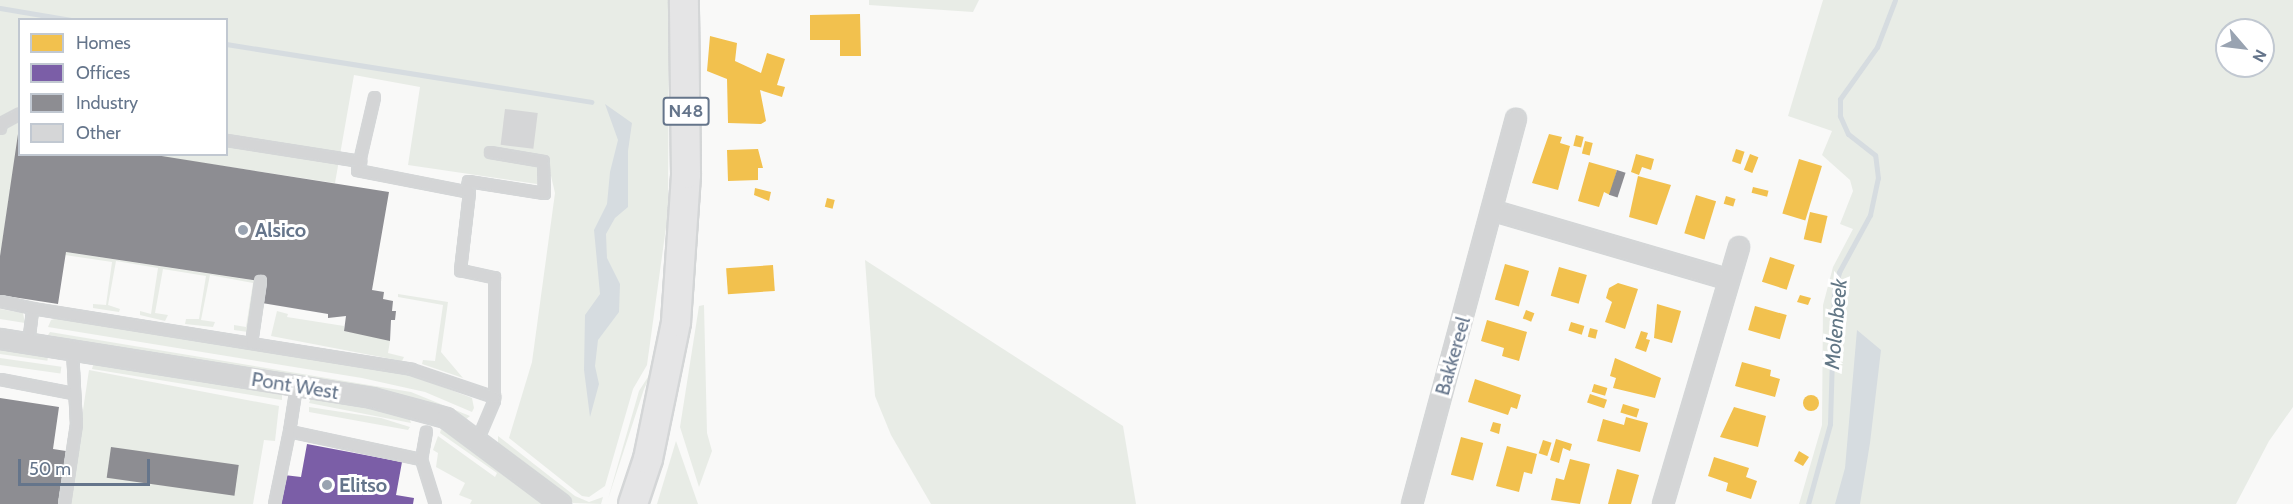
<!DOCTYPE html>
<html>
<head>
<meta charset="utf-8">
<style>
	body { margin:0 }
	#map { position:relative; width:2293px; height:504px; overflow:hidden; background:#f9f9f8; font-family:Cabin,sans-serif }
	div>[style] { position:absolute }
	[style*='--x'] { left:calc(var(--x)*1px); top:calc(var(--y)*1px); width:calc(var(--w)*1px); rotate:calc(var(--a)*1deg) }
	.green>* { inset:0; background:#e8ece6; transform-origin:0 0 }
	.water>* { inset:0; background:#d6dce0 }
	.homes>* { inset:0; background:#f2c14e; transform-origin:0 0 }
	.round { border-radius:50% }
	.offices>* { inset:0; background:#7b5ea7 }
	.industry>* { inset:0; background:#8d8d92; transform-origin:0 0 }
	.stream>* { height:5px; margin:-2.5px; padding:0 2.5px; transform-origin:2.5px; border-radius:2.5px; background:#d6dce0 }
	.building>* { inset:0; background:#d5d6d7; transform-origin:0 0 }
	.roads { filter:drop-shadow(2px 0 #d4d6d7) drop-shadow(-2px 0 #d4d6d7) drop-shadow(0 2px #d4d6d7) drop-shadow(0 -2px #d4d6d7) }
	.service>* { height:9px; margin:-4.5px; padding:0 4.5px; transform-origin:4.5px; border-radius:4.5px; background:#d4d5d6 }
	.minor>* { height:18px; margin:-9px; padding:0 9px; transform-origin:9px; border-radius:9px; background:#d4d5d6 }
	.primary>* { height:28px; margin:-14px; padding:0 14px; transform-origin:14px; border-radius:14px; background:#e5e5e6 }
	.dots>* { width:16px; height:16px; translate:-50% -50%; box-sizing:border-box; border:3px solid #fff; border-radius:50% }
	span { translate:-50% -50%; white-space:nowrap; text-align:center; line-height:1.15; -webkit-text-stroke:6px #fff; paint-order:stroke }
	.shield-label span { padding:2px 4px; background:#fff; border:2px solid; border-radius:4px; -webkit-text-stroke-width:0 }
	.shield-label { font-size:18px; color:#65758b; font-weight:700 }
	.poi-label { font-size:20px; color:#65758b; font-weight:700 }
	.left { translate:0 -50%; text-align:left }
	.street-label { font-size:20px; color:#65758b }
	.water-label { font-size:21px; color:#627786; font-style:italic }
	.legend { position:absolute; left:18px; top:18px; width:210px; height:138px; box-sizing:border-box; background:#fff; border:2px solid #c1c8d1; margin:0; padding:8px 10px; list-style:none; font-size:18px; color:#65758b }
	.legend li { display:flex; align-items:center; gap:12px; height:30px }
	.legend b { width:30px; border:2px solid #c1c8d1 }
	.north { position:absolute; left:2215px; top:18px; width:60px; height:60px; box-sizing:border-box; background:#fff; border:2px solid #c1c8d1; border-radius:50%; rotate:118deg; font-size:16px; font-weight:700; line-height:24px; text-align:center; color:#65758b }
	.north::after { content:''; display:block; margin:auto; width:21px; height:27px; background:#99a3b1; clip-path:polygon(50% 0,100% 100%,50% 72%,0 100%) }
	.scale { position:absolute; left:18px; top:459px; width:132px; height:27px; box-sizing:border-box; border:3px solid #65758b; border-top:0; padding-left:8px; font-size:18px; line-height:21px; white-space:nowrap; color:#65758b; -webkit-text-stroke:4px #fff; paint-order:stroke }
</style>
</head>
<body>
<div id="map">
	<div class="green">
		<div style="clip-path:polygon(0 0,669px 0,668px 213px,647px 365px,633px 389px,605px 486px,589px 497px,582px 496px,509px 438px,532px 362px,555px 193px,551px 176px,537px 175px,537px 184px,408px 165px,420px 87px,354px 75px,335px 183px,149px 155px,226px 154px,226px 20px,20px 20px,19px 134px,0 256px)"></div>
		<div style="clip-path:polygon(869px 0,979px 0,973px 12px,869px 5px)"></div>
		<div style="clip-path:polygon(evenodd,1823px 0,2293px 0,2293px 407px,2269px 441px,2236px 504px,1799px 504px,1822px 425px,1823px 305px,1833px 267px,1853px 229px,1840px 224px,1853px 191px,1850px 180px,1822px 155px,1832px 131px,1788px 116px,1823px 0,2227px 30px,2263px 30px,2263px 66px,2227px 66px,2227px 30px)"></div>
		<div style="clip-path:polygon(66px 252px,258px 281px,248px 332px,234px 330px,234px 325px,246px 327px,253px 283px,210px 275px,201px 320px,215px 322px,213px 327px,185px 324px,186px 319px,199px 319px,206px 276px,163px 269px,155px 313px,168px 315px,165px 321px,140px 315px,140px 311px,151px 314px,158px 268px,116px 261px,108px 305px,120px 309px,119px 312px,93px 308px,93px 304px,106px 305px,112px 262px,65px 255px)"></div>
		<div style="clip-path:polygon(865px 260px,1123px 426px,1136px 504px,931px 504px,891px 435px,875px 396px)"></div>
		<div style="clip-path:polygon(398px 294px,448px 302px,441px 352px,463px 378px,422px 364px,423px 360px,435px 361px,443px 305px,398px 297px)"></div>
		<div style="clip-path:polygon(704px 305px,707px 433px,712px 451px,699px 487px,680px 427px,699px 306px)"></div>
		<div style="clip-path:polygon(0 309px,23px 313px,25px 323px,0 319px)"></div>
		<div style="clip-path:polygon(277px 311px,288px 314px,287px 317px,344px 326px,344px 331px,382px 337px,390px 341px,388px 353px,404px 357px,402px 361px,271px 336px)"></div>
		<div style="clip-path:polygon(61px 317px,409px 374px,472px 398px,474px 408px,472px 412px,425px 392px,362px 378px,48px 327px,51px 320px)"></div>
		<div style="clip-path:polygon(50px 332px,411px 392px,470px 416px,465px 420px,413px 398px,378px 390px,91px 343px,48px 335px)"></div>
		<div style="left:0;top:346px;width:49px;height:8px;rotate:8deg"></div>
		<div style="left:0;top:358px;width:62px;height:7px;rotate:8deg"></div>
		<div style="clip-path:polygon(94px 362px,282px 395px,282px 400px,92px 369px)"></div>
		<div style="clip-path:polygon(655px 366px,644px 389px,608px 499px,639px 391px)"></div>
		<div style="clip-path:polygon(89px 370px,279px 406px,275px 441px,264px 440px,253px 504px,69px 504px)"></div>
		<div style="clip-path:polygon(311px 398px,396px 412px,409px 417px,411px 423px,309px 403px)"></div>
		<div style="clip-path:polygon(309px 407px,381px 418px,410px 427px,408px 430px,309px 412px)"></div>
		<div style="clip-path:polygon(441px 429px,454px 435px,545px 504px,470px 504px,472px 500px,459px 495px,465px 483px,436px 467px,438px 453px,433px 450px,438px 436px,495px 477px,497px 473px,440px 433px)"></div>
		<div style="clip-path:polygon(498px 436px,575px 496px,589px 502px,603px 497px,601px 504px,573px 503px,498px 444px)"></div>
		<div style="clip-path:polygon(676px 441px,698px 504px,657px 504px)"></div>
	</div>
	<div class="water">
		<div style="clip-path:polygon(605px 104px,632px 123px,628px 151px,628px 207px,615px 218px,606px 234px,607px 258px,620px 284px,619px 312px,598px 340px,595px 366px,599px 384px,590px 417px,584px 370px,585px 315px,600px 294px,594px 230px,607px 204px,610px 172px,618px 140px)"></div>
		<div style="clip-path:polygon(1857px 330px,1881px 350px,1870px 443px,1860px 504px,1835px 504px,1845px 468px)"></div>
	</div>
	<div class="homes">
		<div style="clip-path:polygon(860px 14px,861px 56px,840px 56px,840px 40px,810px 40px,810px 15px)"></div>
		<div style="clip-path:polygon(710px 36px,737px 43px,735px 61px,761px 73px,767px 53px,785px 59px,777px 85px,785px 87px,782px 97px,760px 90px,766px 121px,761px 124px,728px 123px,727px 79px,707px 71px)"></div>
		<div style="clip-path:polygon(1549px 134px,1562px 137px,1560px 143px,1570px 146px,1558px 190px,1532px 183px)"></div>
		<div style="left:1576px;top:135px;width:8px;height:11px;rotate:14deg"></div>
		<div style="left:1585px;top:141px;width:8px;height:13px;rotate:14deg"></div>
		<div style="clip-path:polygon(758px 149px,763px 168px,758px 168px,758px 180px,728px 181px,727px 150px)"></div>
		<div style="left:1736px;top:149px;width:9px;height:13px;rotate:18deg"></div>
		<div style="clip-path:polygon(1636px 154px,1654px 159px,1651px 170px,1642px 167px,1639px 175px,1631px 172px)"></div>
		<div style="left:1750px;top:154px;width:9px;height:17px;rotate:21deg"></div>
		<div style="left:1799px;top:159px;width:24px;height:57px;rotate:17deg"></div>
		<div style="clip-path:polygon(1589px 162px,1617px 170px,1610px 195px,1604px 192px,1599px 207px,1578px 201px)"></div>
		<div style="clip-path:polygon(1638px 176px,1671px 185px,1657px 225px,1629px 217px)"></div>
		<div style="left:1753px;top:187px;width:16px;height:6px;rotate:14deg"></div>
		<div style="clip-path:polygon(755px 188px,771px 192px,769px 201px,754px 195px)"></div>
		<div style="left:1696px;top:195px;width:21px;height:40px;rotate:17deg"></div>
		<div style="left:1726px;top:196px;width:10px;height:8px;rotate:17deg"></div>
		<div style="left:827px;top:198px;width:8px;height:9px;rotate:14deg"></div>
		<div style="left:1810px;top:212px;width:18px;height:28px;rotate:13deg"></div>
		<div style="left:1770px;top:257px;width:26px;height:26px;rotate:18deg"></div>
		<div style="left:1505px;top:264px;width:25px;height:37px;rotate:16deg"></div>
		<div style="left:773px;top:265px;width:26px;height:47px;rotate:86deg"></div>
		<div style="left:1559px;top:267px;width:29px;height:30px;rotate:16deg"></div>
		<div style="clip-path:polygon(1618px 283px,1638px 289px,1625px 329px,1605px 322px,1612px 302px,1606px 298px,1609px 288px)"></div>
		<div style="clip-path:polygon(1800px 295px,1811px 298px,1808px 305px,1797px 302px)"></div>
		<div style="clip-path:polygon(1657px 304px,1681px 311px,1672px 343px,1654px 338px)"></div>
		<div style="left:1755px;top:306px;width:33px;height:25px;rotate:16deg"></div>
		<div style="left:1526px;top:310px;width:9px;height:9px;rotate:21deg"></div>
		<div style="clip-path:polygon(1487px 320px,1527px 332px,1519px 361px,1502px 356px,1504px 348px,1481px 341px)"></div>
		<div style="left:1571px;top:322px;width:14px;height:9px;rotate:17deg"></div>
		<div style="left:1590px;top:328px;width:8px;height:9px;rotate:14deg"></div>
		<div style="clip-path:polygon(1641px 331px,1648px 333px,1646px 339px,1650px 340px,1646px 352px,1635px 348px)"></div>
		<div style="clip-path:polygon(1615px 358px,1661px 378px,1655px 398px,1613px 388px,1616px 378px,1610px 376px)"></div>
		<div style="clip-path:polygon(1742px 362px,1771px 370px,1770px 376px,1780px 379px,1775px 397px,1735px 386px)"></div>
		<div style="clip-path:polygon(1475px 379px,1521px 395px,1517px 409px,1511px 407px,1508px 415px,1468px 402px)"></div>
		<div style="left:1594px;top:384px;width:14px;height:8px;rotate:17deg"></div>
		<div style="left:1590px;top:394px;width:18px;height:9px;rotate:19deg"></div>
		<div class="round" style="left:1803px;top:395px;width:16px;height:16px"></div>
		<div style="left:1623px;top:404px;width:17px;height:9px;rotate:17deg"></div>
		<div style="clip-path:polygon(1734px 407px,1766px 416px,1758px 447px,1720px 437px)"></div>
		<div style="clip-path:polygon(1626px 417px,1648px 423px,1640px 452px,1597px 441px,1603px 419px,1624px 425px)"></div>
		<div style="clip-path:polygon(1493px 422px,1501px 424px,1499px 434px,1490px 431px)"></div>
		<div style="left:1461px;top:437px;width:23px;height:39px;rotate:15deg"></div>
		<div style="clip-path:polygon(1556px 439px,1572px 444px,1570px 451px,1563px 448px,1559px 463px,1550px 460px)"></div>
		<div style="left:1543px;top:440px;width:9px;height:14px;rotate:18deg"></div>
		<div style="clip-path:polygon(1507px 446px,1537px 454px,1532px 474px,1524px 472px,1519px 492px,1496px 486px)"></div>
		<div style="clip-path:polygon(1799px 451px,1809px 457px,1803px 466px,1794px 461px)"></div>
		<div style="clip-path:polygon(1714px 457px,1749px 468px,1746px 477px,1757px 481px,1751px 499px,1726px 491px,1728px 483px,1708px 476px)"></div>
		<div style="clip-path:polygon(1570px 459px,1590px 464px,1580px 504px,1551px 500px,1556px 478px,1564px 480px)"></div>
		<div style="clip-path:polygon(1617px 469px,1639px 475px,1631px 504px,1608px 504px)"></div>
	</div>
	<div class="offices">
		<div style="clip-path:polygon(307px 444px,402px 462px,396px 495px,414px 498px,413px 504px,280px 504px,284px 475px,301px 477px)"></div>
	</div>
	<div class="industry">
		<div style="clip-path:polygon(18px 134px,20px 154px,149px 154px,389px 192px,372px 290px,384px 292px,383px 299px,393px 301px,392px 311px,396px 311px,395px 320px,391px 320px,390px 341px,344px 331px,346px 316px,328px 318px,328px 314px,262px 303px,266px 282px,66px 252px,58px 304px,0 295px,0 256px)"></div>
		<div style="left:1617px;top:170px;width:9px;height:26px;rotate:18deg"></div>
		<div style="clip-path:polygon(0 398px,59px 407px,53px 449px,66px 451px,58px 504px,0 504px)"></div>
		<div style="left:111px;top:447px;width:129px;height:31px;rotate:8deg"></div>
	</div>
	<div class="stream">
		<div style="--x:0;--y:8;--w:72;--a:9.6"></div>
		<div style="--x:226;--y:44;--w:370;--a:9"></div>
		<div style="--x:1808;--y:504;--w:83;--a:-74.6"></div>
		<div style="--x:1830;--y:424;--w:134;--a:-88.3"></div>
		<div style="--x:1834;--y:290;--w:19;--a:-74"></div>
		<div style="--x:1839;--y:272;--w:65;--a:-61.5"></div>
		<div style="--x:1870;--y:215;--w:38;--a:-78"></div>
		<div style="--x:1878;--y:178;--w:23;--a:-97"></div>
		<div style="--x:1875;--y:155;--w:34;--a:-142"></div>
		<div style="--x:1848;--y:134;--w:20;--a:-114"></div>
		<div style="--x:1840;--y:116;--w:17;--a:-90"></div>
		<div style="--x:1840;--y:99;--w:64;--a:-54.6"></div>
		<div style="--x:1877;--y:47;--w:50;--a:-69"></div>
	</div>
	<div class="building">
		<div style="left:505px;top:109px;width:33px;height:36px;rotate:7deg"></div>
	</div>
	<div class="roads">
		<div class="service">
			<div style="--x:374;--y:97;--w:75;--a:103.1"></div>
			<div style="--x:357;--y:170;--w:114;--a:11.1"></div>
			<div style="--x:469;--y:192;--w:79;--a:96.6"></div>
			<div style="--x:460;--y:270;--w:35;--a:12"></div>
			<div style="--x:494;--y:277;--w:123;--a:90"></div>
			<div style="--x:494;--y:400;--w:43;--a:113"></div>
			<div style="--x:0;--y:128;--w:5;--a:-79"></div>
			<div style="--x:1;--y:123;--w:21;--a:-28"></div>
			<div style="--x:226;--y:140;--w:136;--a:8.9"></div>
			<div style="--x:466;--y:191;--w:10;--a:-79"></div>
			<div style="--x:468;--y:181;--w:77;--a:9"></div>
			<div style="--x:544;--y:193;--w:32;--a:-92"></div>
			<div style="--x:543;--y:161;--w:54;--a:-170.4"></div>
			<div style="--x:0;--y:301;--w:33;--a:12"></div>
			<div style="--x:28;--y:343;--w:35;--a:-83"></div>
			<div style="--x:32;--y:308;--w:384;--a:9.1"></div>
			<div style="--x:411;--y:369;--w:88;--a:18.6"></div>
			<div style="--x:251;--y:343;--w:63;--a:-81.7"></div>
			<div style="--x:0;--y:379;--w:74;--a:10.9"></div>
			<div style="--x:296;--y:386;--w:46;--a:98.8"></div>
			<div style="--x:289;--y:431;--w:135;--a:12"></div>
			<div style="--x:421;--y:459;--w:28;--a:-80"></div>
			<div style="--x:421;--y:459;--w:47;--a:72.7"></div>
			<div style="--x:64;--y:504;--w:81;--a:-81.5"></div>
			<div style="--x:76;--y:424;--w:74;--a:-93.1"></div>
			<div style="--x:274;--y:504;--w:75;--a:-78.4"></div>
		</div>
		<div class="minor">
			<div style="--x:1494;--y:211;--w:242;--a:16.3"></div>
			<div style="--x:0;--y:339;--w:377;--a:9"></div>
			<div style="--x:372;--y:398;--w:77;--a:15.1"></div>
			<div style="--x:446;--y:418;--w:144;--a:36.8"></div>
			<div style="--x:1412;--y:504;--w:399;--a:-74.9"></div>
			<div style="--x:1663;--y:504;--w:268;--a:-73.5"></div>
		</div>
		<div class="primary">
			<div style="--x:633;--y:504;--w:47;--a:-71.6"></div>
			<div style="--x:648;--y:459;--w:140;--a:-78.4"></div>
			<div style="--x:676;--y:322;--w:148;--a:-86.1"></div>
			<div style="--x:686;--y:174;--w:174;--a:-90.7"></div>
		</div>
	</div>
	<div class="dots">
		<div style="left:243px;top:230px;background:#99a3b1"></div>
		<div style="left:327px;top:485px;background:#99a3b1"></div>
	</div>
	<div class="shield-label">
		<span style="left:686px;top:111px">N48</span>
	</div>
	<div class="poi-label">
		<span class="left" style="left:255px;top:230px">Alsico</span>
		<span class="left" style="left:339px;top:485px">Elitso</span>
	</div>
	<div class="street-label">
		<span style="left:1453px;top:356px;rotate:-74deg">Bakkereel</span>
		<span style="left:295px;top:386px;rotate:9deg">Pont West</span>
	</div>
	<div class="water-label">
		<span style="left:1836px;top:324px;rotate:-85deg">Molenbeek</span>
	</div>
	<ul class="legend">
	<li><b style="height:16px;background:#f2c14e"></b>Homes</li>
	<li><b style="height:16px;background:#7b5ea7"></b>Offices</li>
	<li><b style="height:16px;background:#8d8d92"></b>Industry</li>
	<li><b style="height:16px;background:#d5d6d7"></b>Other</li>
	</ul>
	<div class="north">N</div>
	<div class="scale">50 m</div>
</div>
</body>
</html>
